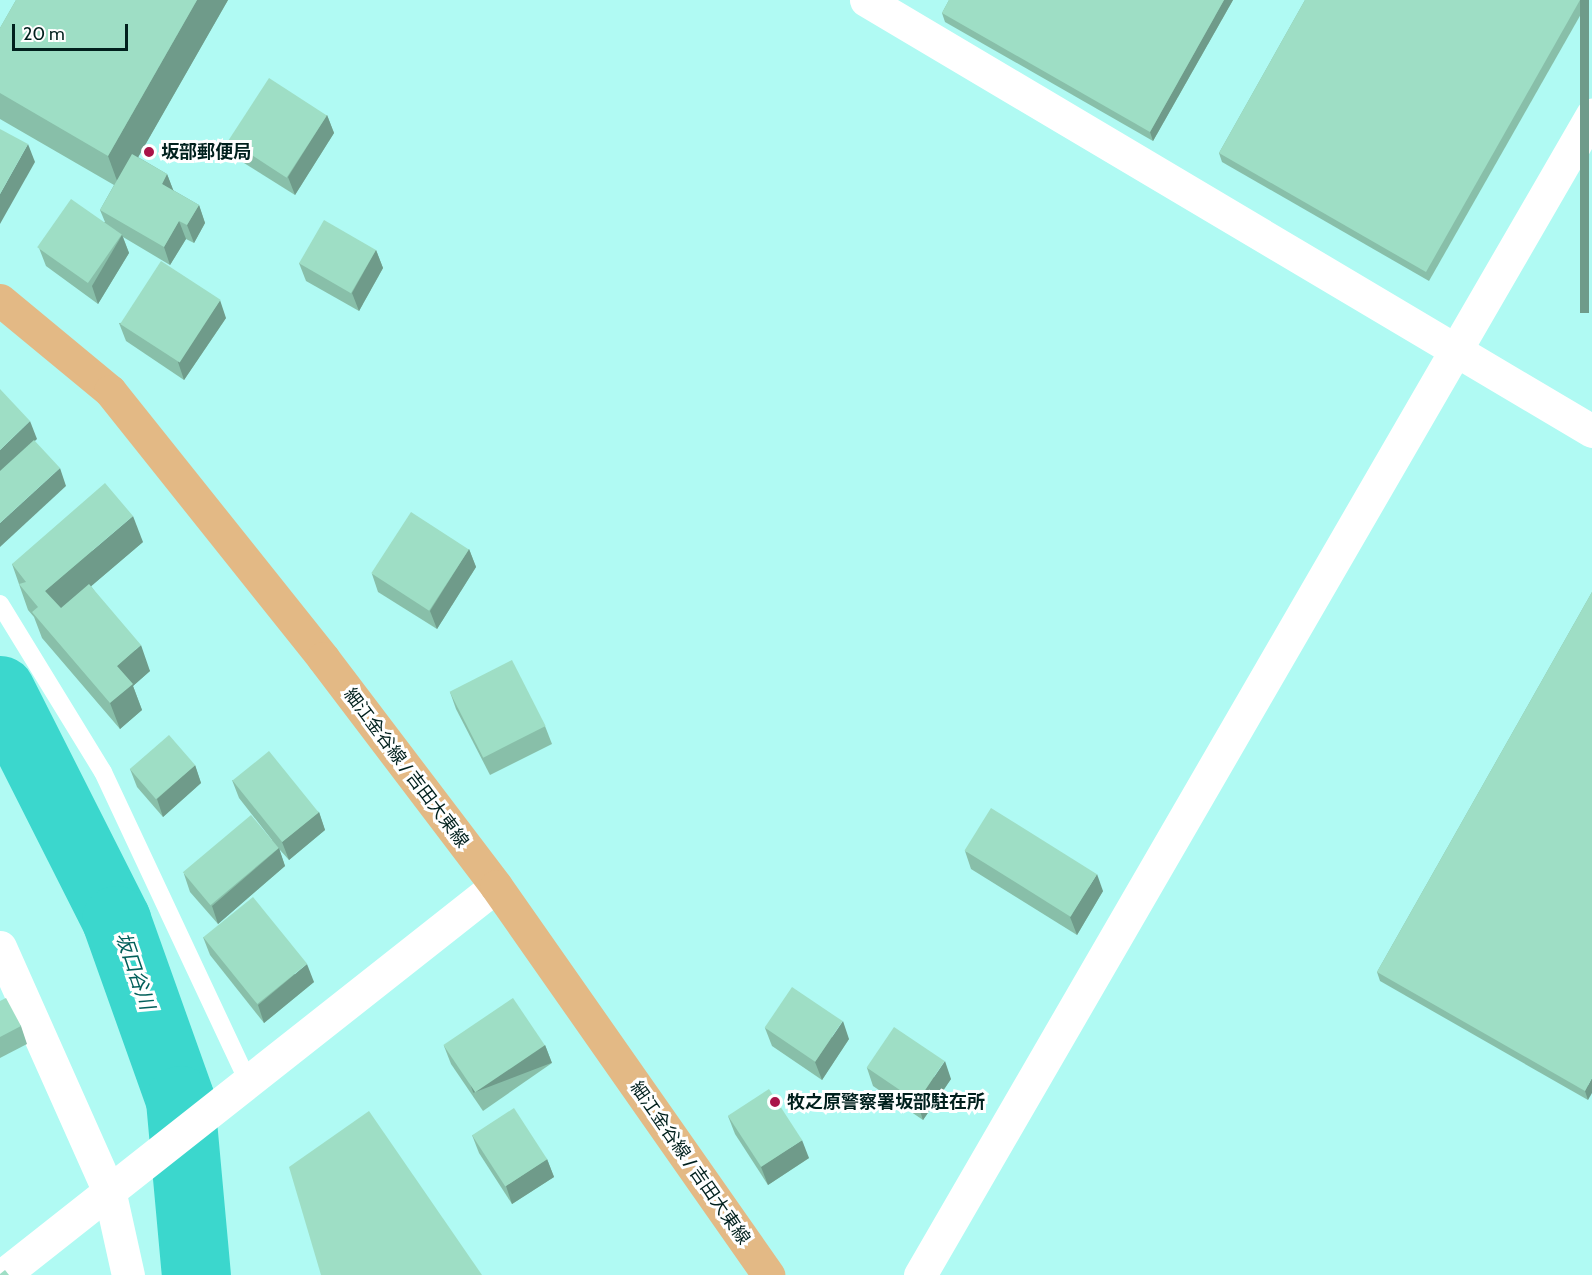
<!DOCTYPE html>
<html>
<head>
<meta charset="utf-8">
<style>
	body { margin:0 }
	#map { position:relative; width:1592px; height:1275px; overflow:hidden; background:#b0faf3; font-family:Cabin,"Noto Sans JP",sans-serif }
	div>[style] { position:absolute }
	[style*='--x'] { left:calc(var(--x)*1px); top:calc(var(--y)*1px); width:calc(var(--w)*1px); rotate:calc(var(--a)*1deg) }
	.river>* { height:69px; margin:-34.5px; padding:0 34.5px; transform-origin:34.5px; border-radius:34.5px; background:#3bd7cd }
	.lane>* { height:18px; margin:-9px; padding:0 9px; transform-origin:9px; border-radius:9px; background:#fff }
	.street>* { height:33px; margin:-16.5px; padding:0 16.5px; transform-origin:16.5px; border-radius:16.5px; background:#fff }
	.primary>* { height:33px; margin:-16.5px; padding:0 16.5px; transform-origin:16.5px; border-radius:16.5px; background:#e3b985 }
	.wall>* { inset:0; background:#88bfa9 }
	.shaded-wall>* { inset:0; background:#6f9b8a; transform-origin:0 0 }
	.building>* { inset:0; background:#9edec5; transform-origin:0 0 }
	.dots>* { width:16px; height:16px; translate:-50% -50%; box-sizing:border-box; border:3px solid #fff; border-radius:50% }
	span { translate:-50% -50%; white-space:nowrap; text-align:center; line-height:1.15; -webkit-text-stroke:6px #fff; paint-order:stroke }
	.poi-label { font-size:18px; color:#01201d; font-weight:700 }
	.left { translate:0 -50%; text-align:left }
	.street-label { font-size:18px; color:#01201d }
	.water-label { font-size:20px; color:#025f5a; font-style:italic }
	.scale { position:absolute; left:12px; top:24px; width:116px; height:27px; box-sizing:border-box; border:3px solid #01201d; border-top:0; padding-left:8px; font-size:18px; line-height:21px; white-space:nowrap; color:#01201d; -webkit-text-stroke:4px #fff; paint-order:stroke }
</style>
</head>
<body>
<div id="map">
	<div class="river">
		<div style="--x:0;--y:690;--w:258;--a:63.2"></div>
		<div style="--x:116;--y:920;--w:191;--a:70.4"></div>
		<div style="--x:180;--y:1100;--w:176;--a:84.8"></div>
	</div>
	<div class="lane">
		<div style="--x:0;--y:604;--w:197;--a:58.5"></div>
		<div style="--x:103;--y:772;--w:341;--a:64.9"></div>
	</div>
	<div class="street">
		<div style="--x:866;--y:0;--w:844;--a:30.7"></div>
		<div style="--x:0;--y:947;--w:270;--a:66"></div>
		<div style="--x:110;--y:1194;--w:83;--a:77.5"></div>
		<div style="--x:3;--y:1275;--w:628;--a:-38.28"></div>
		<div style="--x:920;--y:1275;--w:1341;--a:-59.92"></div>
	</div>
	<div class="primary">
		<div style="--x:0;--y:300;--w:143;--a:39.6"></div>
		<div style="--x:110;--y:391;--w:342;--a:51.4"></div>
		<div style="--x:323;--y:658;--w:286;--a:52.8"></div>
		<div style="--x:496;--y:886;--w:475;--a:55"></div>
	</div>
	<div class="wall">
		<div style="clip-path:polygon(16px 0,228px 0,138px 157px,167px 174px,173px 190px,199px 205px,205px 223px,194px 243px,186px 239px,170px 265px,123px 237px,129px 253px,98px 304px,46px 266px,39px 248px,105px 222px,100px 210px,114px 185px,0 119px,0 28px)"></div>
		<div style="clip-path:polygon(949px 0,1233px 0,1153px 141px,945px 22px,942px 13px)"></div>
		<div style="clip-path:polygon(1305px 0,1589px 0,1429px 281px,1222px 162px,1219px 153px)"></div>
		<div style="clip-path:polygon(327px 115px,334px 133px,295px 195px,236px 158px,229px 140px)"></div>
		<div style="clip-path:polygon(376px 250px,383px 268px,359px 311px,306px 281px,299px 263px)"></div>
		<div style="clip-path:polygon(226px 318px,184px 380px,126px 341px,119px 323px)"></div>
		<div style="clip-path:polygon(143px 542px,91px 586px,150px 671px,133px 686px,142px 710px,120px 729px,42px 638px,34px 617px,28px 610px,12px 564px)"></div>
		<div style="clip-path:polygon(469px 549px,476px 567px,437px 629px,378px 592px,372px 574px)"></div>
		<div style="clip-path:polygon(1592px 592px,1588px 1100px,1380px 981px,1377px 972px)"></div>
		<div style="clip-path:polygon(450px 692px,545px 726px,552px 744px,490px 775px,456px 709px)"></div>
		<div style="clip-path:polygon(195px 765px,201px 783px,163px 817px,137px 787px,130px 769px)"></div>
		<div style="clip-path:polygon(232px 780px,319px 812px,325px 830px,289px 860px,279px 849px,285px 866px,218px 924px,190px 892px,184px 874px,272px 840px,239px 798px)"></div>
		<div style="clip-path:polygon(965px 851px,1103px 891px,1077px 935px,971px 869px)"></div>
		<div style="clip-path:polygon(203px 937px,314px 982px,264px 1023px,210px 955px)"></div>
		<div style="clip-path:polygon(0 1001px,21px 1026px,27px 1044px,0 1058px)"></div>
		<div style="clip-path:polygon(765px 1028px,849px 1039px,822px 1080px,772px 1046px)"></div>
		<div style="clip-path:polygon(545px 1045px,552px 1063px,483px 1111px,451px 1064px,444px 1046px)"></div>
		<div style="clip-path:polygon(867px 1068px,951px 1079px,923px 1120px,873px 1086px)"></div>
		<div style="clip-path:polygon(728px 1116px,809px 1158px,768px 1185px,735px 1134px)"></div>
		<div style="clip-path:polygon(472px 1135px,547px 1159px,554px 1177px,512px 1204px,479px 1153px)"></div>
	</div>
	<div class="shaded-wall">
		<div style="clip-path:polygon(197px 0,228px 0,120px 189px,108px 156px)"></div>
		<div style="clip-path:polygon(1224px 0,1233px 0,1153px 141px,1150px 132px)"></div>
		<div style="left:1580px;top:0;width:9px;height:313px"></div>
		<div style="clip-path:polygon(327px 115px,334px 133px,295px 195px,288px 177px)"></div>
		<div style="clip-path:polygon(28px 144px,35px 162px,0 224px,0 194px)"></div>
		<div style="clip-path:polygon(167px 174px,174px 192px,162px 184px)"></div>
		<div style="clip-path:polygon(199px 205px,205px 223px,194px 243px,187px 225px)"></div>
		<div style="clip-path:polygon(179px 221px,186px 239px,170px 265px,164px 247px)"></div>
		<div style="clip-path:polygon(122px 235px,129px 253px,98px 304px,92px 286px)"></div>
		<div style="clip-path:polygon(376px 250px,383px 268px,359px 311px,352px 293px)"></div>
		<div style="clip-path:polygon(220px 300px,226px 318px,184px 380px,178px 362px)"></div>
		<div style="clip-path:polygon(30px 421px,37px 439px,0 474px,0 450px)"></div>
		<div style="clip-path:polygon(60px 468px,66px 486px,0 547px,0 523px)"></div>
		<div style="clip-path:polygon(133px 516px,143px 542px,55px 617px,45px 591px)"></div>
		<div style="clip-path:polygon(469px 549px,476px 567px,437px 629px,430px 611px)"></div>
		<div style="clip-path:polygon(141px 645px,150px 671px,133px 686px,142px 710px,120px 729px,110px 703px,117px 666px)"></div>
		<div style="clip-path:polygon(195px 765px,201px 783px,163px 817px,157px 799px)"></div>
		<div style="clip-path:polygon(319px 812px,325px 830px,289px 860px,282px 842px)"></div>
		<div style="clip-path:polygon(279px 848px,285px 866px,218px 924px,212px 906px)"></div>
		<div style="clip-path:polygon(1097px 874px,1103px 891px,1077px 935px,1070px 917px)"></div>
		<div style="clip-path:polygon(307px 964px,314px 982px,264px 1023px,258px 1005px)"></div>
		<div style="clip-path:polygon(843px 1021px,849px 1039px,822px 1080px,815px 1062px)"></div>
		<div style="left:545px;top:1045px;width:19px;height:84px;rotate:69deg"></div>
		<div style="clip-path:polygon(945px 1061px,951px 1079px,923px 1120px,917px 1102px)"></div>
		<div style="clip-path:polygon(1592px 1078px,1592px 1093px,1588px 1100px,1585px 1091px)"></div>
		<div style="clip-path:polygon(802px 1140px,809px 1158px,768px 1185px,761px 1167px)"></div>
		<div style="clip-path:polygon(547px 1159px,554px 1177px,512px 1204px,506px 1186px)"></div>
	</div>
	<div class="building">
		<div style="clip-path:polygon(16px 0,197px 0,108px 156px,0 93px,0 28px)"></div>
		<div style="clip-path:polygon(949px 0,1224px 0,1150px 132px,942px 13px)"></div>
		<div style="clip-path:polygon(1305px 0,1580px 0,1426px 272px,1219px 153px)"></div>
		<div style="left:269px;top:78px;width:69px;height:74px;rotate:33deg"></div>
		<div style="clip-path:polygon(0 129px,28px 144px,0 194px)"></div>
		<div style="clip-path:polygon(132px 154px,167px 174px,162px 184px,199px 205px,187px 225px,179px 221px,164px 247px,100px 210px)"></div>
		<div style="left:71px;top:199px;width:62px;height:59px;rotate:35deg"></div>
		<div style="left:324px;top:220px;width:60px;height:50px;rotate:30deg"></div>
		<div style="left:161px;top:261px;width:71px;height:75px;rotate:33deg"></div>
		<div style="clip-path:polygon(0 389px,30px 421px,0 450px)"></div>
		<div style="clip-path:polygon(34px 440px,60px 468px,0 523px,0 471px)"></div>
		<div style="clip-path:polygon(105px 483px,133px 516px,45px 591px,61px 608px,89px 584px,141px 645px,117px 666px,133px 684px,110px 703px,32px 612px,38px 607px,19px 584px,26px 582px,12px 564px)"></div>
		<div style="left:411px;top:512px;width:69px;height:73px;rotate:33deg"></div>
		<div style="clip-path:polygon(1592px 592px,1592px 1078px,1585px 1091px,1377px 972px)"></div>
		<div style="left:512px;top:660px;width:74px;height:70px;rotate:63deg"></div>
		<div style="left:169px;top:735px;width:40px;height:52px;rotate:49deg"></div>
		<div style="left:269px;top:751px;width:79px;height:47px;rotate:51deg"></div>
		<div style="left:991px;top:808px;width:125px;height:50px;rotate:32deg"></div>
		<div style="left:251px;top:815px;width:43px;height:89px;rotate:50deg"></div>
		<div style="left:253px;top:897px;width:86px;height:64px;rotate:51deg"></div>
		<div style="left:792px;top:987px;width:61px;height:49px;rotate:34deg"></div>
		<div style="clip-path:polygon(6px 998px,21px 1026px,0 1037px,0 1001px)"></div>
		<div style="left:513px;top:998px;width:57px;height:84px;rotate:56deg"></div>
		<div style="left:894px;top:1027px;width:61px;height:49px;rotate:34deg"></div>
		<div style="left:769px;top:1089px;width:61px;height:49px;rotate:57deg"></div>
		<div style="left:514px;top:1108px;width:61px;height:50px;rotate:57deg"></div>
		<div style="clip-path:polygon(369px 1111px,482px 1275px,321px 1275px,289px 1167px)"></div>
		<div style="clip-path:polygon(5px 1270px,9px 1275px,0 1275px,0 1274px)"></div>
	</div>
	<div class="dots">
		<div style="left:149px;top:152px;background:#a91448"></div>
		<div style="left:775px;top:1102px;background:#a91448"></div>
	</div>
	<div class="poi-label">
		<span class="left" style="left:161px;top:152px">坂部郵便局</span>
		<span class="left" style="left:787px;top:1102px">牧之原警察署坂部駐在所</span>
	</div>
	<div class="street-label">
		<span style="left:406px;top:768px;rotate:53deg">細江金谷線 / 吉田大東線</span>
		<span style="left:690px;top:1163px;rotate:55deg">細江金谷線 / 吉田大東線</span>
	</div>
	<div class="water-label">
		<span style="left:135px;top:971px;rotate:71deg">坂口谷川</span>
	</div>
	<div class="scale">20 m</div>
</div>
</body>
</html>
